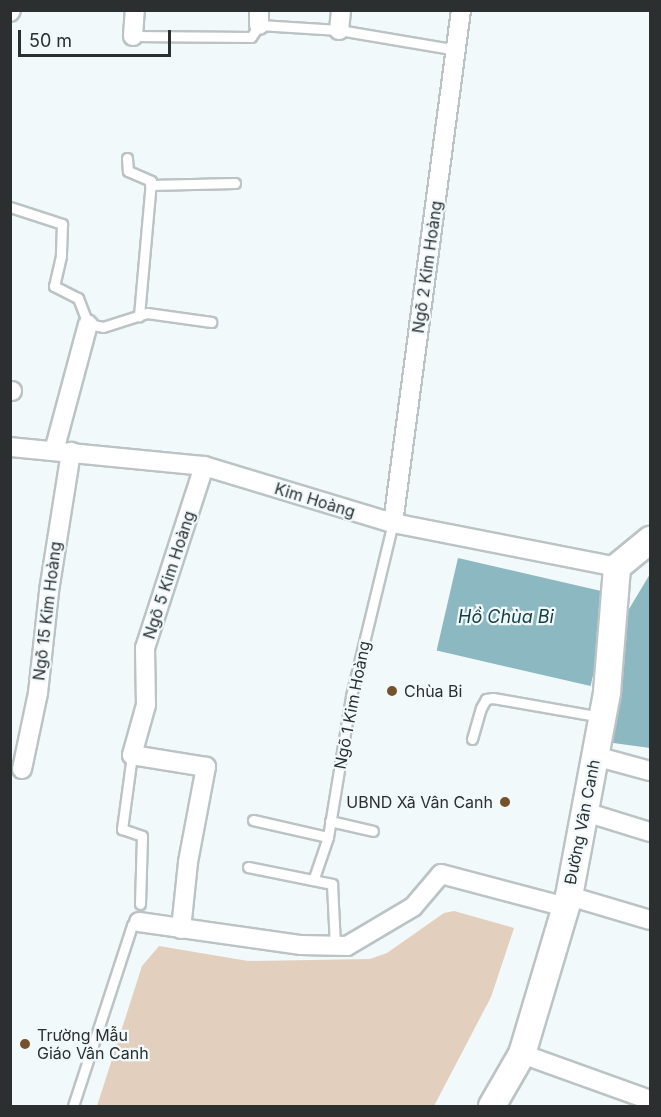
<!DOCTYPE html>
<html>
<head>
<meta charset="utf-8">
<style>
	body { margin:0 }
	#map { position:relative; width:661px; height:1117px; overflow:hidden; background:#f1f9fa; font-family:Inter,sans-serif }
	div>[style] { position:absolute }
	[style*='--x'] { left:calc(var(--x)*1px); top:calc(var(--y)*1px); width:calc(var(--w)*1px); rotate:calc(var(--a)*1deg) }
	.green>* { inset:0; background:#e2cfbd }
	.water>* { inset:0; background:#8bb8c1; transform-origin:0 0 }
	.roads { filter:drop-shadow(2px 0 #bcc3c4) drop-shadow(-2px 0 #bcc3c4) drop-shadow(0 2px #bcc3c4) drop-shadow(0 -2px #bcc3c4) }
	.lane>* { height:9px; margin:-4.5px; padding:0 4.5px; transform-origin:4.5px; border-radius:4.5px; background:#fff }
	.street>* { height:18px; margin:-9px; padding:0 9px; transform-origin:9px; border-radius:9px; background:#fff }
	.secondary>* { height:26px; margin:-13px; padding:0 13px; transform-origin:13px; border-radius:13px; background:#fff }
	.dots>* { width:16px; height:16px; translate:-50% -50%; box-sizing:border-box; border:3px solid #f1f9fa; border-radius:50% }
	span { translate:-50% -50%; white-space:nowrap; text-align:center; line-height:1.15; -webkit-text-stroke:4.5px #f1f9fa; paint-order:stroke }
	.street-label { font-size:16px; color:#2c2f30 }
	.poi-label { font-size:16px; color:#2c2f30 }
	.left { translate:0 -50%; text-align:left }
	.right { translate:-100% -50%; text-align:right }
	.water-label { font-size:18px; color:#143f46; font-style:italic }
	.frame { position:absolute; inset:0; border:12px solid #2c2f30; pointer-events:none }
	.scale { position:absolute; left:18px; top:30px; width:153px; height:27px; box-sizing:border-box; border:3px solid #2c2f30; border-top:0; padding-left:8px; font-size:18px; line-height:21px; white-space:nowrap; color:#2c2f30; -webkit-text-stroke:4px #f1f9fa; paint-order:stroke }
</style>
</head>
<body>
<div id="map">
	<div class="green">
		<div style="clip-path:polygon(454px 911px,514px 928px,491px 997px,434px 1106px,97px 1106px,142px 966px,159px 946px,248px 961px,370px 959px,387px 953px,444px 913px)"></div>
	</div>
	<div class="water">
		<div style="left:458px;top:558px;width:158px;height:95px;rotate:13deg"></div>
		<div style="clip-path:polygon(650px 574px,650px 748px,606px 742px,626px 614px)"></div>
	</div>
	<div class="roads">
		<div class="lane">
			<div style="--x:133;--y:36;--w:118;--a:0.5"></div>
			<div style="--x:251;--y:37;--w:14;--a:-56"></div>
			<div style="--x:259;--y:25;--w:80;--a:3.6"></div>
			<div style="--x:339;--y:30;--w:120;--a:9.6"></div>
			<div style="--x:127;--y:158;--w:13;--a:86"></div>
			<div style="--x:128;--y:171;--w:25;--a:23"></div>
			<div style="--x:151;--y:181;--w:136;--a:95.1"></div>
			<div style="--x:150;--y:185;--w:85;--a:-1.3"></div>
			<div style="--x:10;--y:207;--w:55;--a:18.1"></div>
			<div style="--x:62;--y:224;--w:32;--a:92"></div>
			<div style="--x:61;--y:256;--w:31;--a:103"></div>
			<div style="--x:54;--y:286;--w:27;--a:27"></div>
			<div style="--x:78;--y:298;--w:28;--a:69"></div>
			<div style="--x:88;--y:324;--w:15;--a:11"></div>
			<div style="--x:103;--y:327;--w:46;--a:-17.7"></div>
			<div style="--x:147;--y:313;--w:65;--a:8"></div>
			<div style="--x:472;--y:739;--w:32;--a:-74"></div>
			<div style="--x:481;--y:708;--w:10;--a:-61"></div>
			<div style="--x:486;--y:699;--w:7;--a:-8"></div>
			<div style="--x:493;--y:698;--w:111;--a:9.9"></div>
			<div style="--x:132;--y:755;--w:75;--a:97.7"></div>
			<div style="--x:122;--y:829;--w:21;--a:19"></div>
			<div style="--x:142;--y:836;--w:68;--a:91.7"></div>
			<div style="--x:253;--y:820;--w:77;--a:12.8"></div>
			<div style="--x:330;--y:821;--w:44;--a:13.1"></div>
			<div style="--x:248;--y:867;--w:86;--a:11.4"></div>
			<div style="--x:332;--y:884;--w:61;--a:87.2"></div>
			<div style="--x:314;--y:878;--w:43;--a:-71.1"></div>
			<div style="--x:328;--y:837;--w:143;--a:-80.7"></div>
			<div style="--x:351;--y:696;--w:178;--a:-76.4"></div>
			<div style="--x:73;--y:1106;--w:190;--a:-71.9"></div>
			<div style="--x:132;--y:925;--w:8;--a:-23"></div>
		</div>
		<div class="street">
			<div style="--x:10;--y:12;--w:2;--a:-63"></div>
			<div style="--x:259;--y:25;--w:15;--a:-90"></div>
			<div style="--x:339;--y:30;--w:20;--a:-84"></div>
			<div style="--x:133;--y:36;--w:26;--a:-86"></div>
			<div style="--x:10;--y:391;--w:2;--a:0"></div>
			<div style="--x:10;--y:447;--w:195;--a:5.6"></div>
			<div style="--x:204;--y:466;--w:197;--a:16.8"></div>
			<div style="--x:393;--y:523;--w:228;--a:11.1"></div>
			<div style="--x:54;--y:451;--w:131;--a:-75"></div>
			<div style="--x:393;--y:523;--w:517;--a:-82.45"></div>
			<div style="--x:595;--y:756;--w:57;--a:15.3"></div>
			<div style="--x:22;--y:769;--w:78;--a:-78.1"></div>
			<div style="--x:38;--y:693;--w:103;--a:-83.8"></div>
			<div style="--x:49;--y:591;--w:141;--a:-81"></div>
			<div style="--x:582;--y:811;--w:71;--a:17.2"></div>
			<div style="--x:569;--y:896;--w:84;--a:16.5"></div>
			<div style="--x:139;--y:922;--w:164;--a:8.1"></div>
			<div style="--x:301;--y:945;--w:46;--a:1.2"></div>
			<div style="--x:347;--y:946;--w:77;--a:-30.6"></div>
			<div style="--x:413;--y:907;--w:43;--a:-49.7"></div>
			<div style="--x:441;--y:874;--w:129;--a:14.8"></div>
			<div style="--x:181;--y:929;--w:67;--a:-84"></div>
			<div style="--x:188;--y:862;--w:97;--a:-79.3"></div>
			<div style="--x:206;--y:767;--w:75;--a:-170.8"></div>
			<div style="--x:132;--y:755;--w:52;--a:-74.4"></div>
			<div style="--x:146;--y:705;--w:57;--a:-91"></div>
			<div style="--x:145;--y:648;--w:191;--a:-72"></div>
			<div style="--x:522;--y:1054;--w:136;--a:19.8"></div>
		</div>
		<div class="secondary">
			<div style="--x:492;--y:1106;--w:60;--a:-60"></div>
			<div style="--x:522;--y:1054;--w:165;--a:-73.4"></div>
			<div style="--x:569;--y:896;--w:208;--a:-79.4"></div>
			<div style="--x:607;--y:692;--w:125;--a:-85.4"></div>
			<div style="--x:617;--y:567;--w:43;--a:-39.3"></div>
		</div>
	</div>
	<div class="dots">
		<div style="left:392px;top:691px;background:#76512c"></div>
		<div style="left:505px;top:802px;background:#76512c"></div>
		<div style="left:25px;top:1044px;background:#76512c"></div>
	</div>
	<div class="street-label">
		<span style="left:427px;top:267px;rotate:-82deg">Ngõ 2 Kim Hoàng</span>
		<span style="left:315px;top:500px;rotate:17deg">Kim Hoàng</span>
		<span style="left:169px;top:575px;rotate:-72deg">Ngõ 5 Kim Hoàng</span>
		<span style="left:47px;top:611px;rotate:-83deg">Ngõ 15 Kim Hoàng</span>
		<span style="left:352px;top:705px;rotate:-79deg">Ngõ 1 Kim Hoàng</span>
		<span style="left:582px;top:822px;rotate:-79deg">Đường Vân Canh</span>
	</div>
	<div class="poi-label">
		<span class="left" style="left:404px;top:691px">Chùa Bi</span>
		<span class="right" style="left:493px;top:802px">UBND Xã Vân Canh</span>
		<span class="left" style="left:37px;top:1044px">Trường Mẫu<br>Giáo Vân Canh</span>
	</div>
	<div class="water-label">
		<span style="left:506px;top:617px">Hồ Chùa Bi</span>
	</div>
	<div class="frame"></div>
	<div class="scale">50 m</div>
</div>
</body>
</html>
